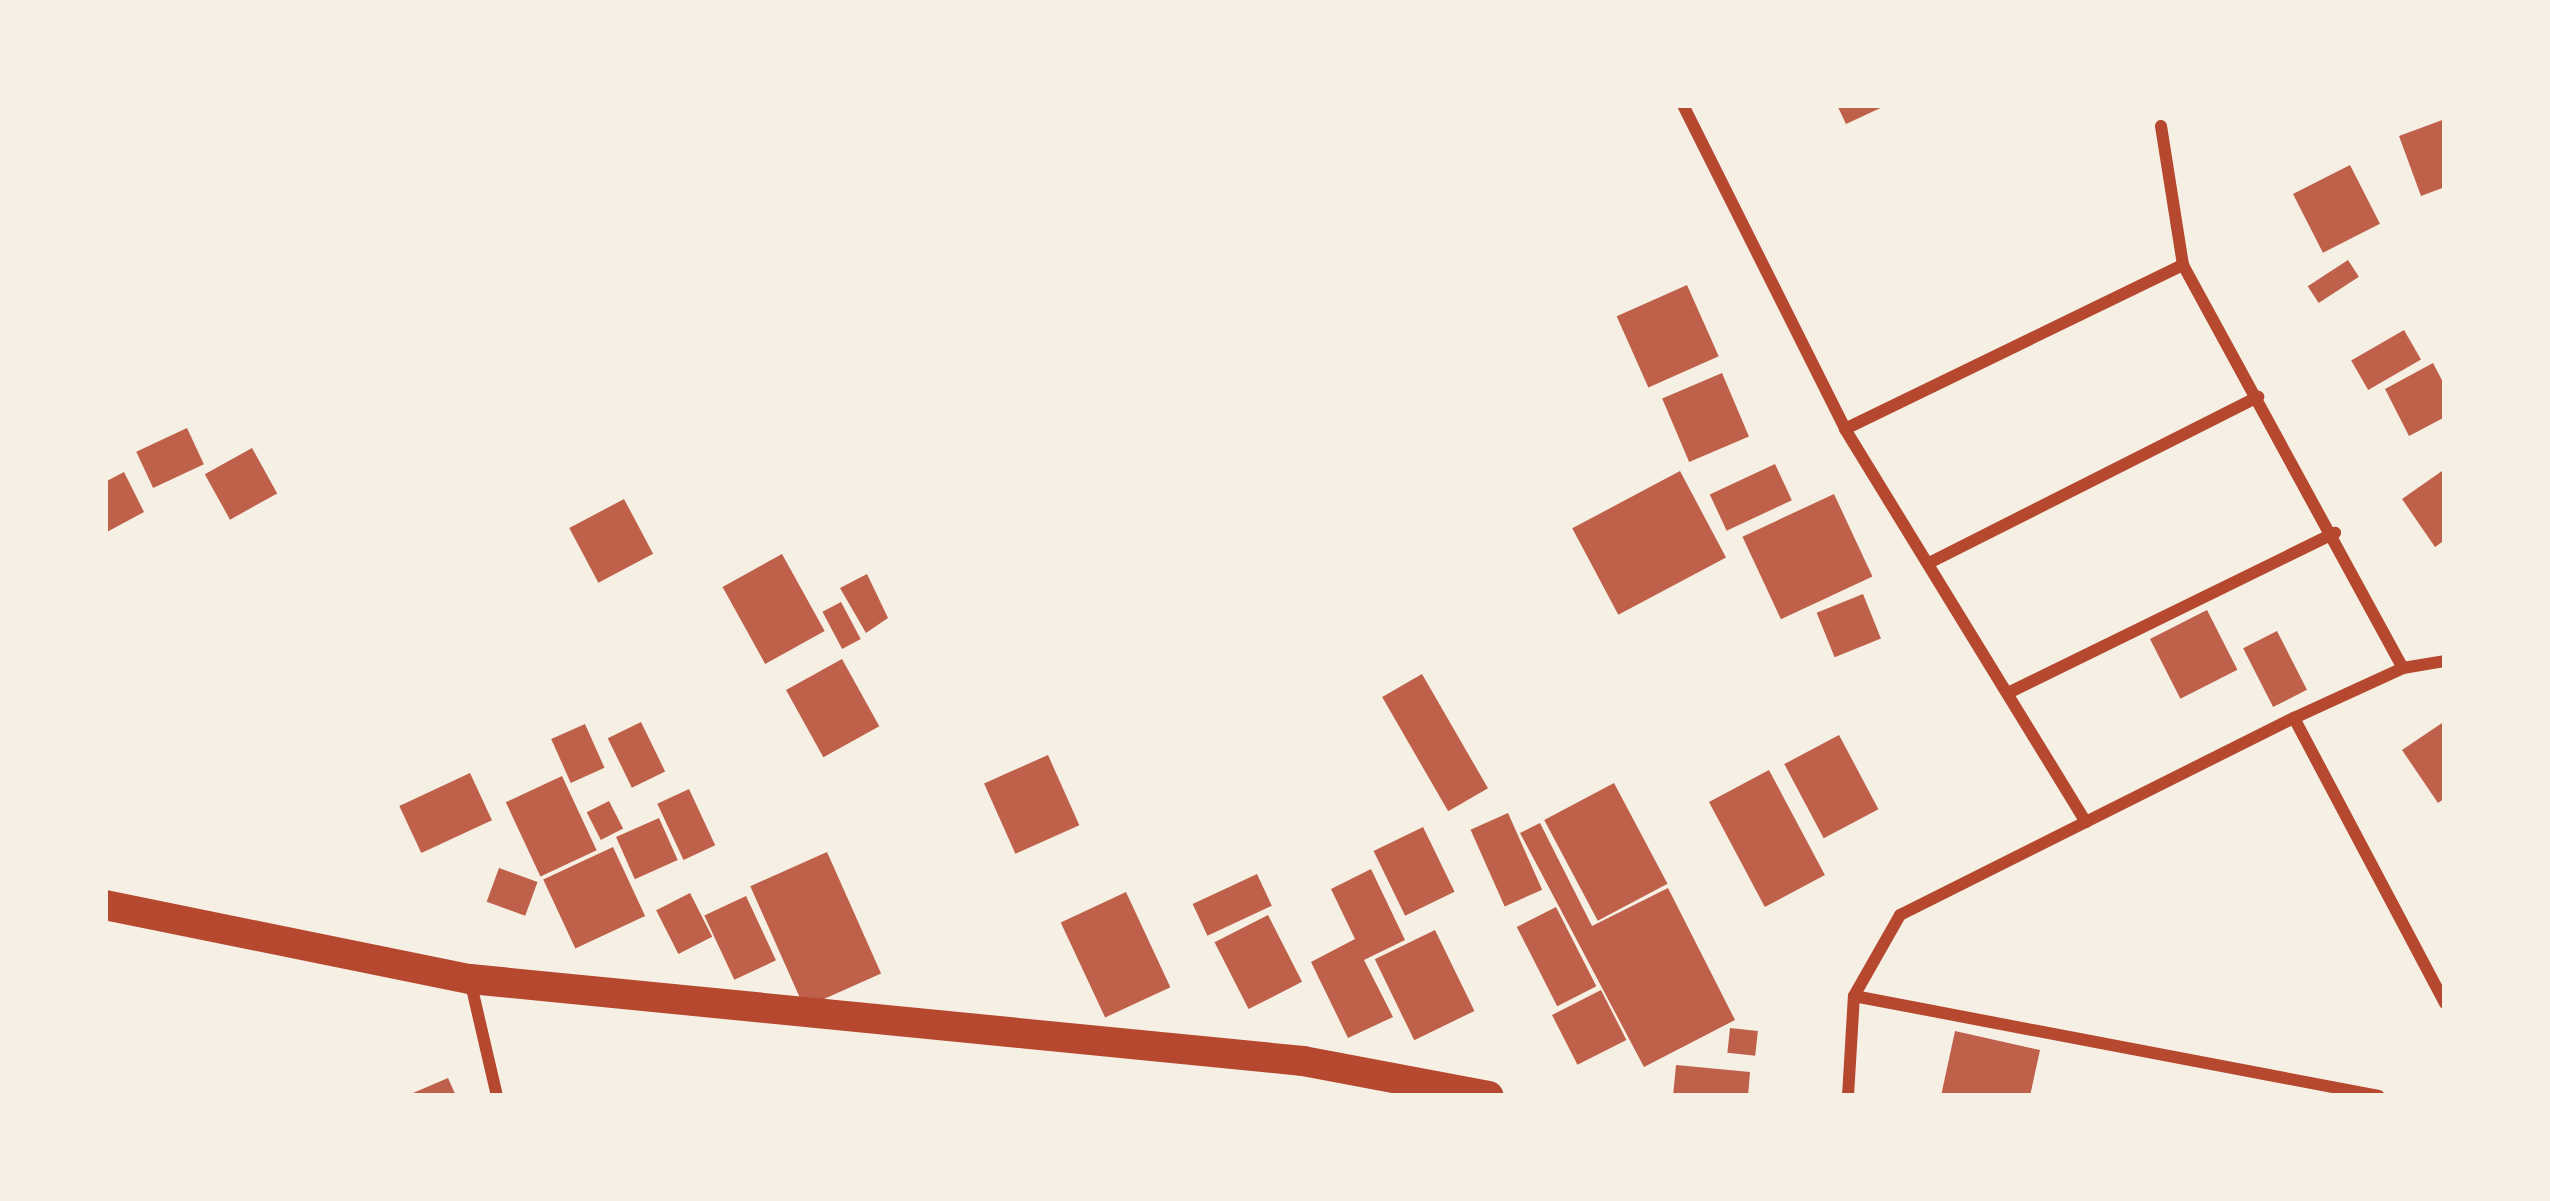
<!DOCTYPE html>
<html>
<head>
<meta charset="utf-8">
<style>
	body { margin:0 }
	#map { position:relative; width:2550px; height:1201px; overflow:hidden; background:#f6efe4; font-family:Karla,sans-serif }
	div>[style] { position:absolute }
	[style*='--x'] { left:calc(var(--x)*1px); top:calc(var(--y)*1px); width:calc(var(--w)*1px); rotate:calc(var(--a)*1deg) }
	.building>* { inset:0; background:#bf614a; transform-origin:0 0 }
	.minor>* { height:12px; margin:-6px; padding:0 6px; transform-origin:6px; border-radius:6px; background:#b5482f }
	.primary>* { height:30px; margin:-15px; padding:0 15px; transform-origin:15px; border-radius:15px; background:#b5482f }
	span { translate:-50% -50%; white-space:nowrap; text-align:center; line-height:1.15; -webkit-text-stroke:9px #f6efe4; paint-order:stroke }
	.frame { position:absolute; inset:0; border:108px solid #f6efe4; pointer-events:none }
</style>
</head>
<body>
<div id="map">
	<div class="building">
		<div style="clip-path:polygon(1837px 105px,1887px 105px,1846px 124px)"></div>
		<div style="clip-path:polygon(2445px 119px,2445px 187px,2421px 196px,2399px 136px)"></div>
		<div style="left:2350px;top:165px;width:66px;height:64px;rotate:63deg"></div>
		<div style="left:2348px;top:260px;width:20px;height:48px;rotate:57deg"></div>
		<div style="left:1687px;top:285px;width:78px;height:77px;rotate:66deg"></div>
		<div style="left:2404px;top:330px;width:34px;height:61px;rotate:60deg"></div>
		<div style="clip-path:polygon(2433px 363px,2445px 386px,2445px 417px,2409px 436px,2385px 389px)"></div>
		<div style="left:1722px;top:373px;width:69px;height:65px;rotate:67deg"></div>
		<div style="left:187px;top:428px;width:40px;height:56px;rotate:65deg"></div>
		<div style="left:252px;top:448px;width:52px;height:54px;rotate:61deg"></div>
		<div style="left:1775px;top:464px;width:40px;height:72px;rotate:65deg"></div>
		<div style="left:1680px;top:471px;width:98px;height:122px;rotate:62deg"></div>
		<div style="clip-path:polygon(2442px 471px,2445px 540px,2435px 547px,2402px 499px)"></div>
		<div style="clip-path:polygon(124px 472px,144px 512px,105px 533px,105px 482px)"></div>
		<div style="left:1834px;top:494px;width:91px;height:101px;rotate:65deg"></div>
		<div style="left:624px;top:499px;width:62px;height:62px;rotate:62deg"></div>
		<div style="left:782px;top:554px;width:88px;height:68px;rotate:61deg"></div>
		<div style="clip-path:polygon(867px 574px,888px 618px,866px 633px,840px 588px)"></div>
		<div style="left:1863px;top:594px;width:48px;height:50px;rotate:68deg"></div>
		<div style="left:841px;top:602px;width:42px;height:21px;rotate:62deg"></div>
		<div style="left:2207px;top:610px;width:67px;height:64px;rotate:63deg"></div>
		<div style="left:2277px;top:631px;width:66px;height:38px;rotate:63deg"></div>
		<div style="left:842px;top:659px;width:77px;height:64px;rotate:61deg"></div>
		<div style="left:1422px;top:674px;width:132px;height:46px;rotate:60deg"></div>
		<div style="clip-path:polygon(2445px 721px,2445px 798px,2438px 803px,2402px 750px)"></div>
		<div style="left:641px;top:722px;width:55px;height:37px;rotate:64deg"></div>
		<div style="left:585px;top:724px;width:48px;height:37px;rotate:66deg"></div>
		<div style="left:1839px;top:735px;width:84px;height:62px;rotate:62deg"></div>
		<div style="left:1048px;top:755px;width:77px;height:70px;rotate:66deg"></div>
		<div style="left:1769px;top:770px;width:119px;height:68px;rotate:62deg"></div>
		<div style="left:470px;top:773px;width:52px;height:78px;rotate:65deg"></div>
		<div style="left:562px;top:776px;width:82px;height:62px;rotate:65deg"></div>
		<div style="left:1614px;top:783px;width:114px;height:79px;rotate:62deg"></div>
		<div style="left:689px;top:789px;width:62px;height:35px;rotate:65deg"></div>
		<div style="left:609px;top:801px;width:31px;height:25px;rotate:63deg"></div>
		<div style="left:1508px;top:813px;width:84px;height:41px;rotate:66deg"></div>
		<div style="left:659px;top:818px;width:46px;height:47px;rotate:66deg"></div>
		<div style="clip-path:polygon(1540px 823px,1592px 926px,1668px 888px,1735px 1020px,1644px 1067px,1520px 833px)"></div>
		<div style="left:1423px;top:827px;width:72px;height:55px;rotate:64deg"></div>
		<div style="left:613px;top:847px;width:76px;height:77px;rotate:65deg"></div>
		<div style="left:827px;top:852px;width:133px;height:84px;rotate:66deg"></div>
		<div style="left:499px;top:868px;width:41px;height:36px;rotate:20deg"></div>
		<div style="clip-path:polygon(1371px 869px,1405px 940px,1364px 960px,1393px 1017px,1348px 1038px,1311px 962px,1355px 939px,1331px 889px)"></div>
		<div style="left:1257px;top:874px;width:35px;height:71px;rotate:65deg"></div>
		<div style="left:1126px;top:892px;width:105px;height:72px;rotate:65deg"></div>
		<div style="left:690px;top:893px;width:49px;height:38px;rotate:63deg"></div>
		<div style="left:746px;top:896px;width:71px;height:46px;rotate:65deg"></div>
		<div style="left:1556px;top:907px;width:89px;height:44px;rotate:63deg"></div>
		<div style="left:1268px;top:915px;width:75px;height:60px;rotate:63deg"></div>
		<div style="left:1435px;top:930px;width:90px;height:67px;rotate:64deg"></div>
		<div style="left:1601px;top:990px;width:56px;height:55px;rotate:63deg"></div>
		<div style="left:1730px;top:1028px;width:28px;height:25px;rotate:6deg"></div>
		<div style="clip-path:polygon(1955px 1031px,2040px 1050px,2030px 1096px,1941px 1096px)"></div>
		<div style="clip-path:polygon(1676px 1065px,1750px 1072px,1748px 1096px,1673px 1096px)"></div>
		<div style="clip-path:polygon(448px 1078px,456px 1096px,406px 1096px)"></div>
	</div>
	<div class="minor">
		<div style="--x:1683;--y:105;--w:362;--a:63.4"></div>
		<div style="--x:1845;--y:429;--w:461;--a:58.5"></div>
		<div style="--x:2161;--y:126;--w:141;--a:81"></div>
		<div style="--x:2183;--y:265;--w:459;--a:61.4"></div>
		<div style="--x:1845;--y:429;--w:376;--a:-25.9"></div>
		<div style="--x:1929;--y:563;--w:369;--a:-26.8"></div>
		<div style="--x:2010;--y:692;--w:362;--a:-26.1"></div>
		<div style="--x:2294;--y:718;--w:323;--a:62.1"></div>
		<div style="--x:470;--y:980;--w:119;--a:76.9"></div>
		<div style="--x:1854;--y:996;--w:534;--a:10.78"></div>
		<div style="--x:1848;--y:1096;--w:100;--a:-86.6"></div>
		<div style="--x:1854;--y:996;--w:93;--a:-60.4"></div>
		<div style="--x:1900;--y:915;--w:441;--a:-26.6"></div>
		<div style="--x:2294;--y:718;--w:120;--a:-24.6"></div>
		<div style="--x:2403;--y:668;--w:43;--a:-9.5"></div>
	</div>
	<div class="primary">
		<div style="--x:105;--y:905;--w:372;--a:11.5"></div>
		<div style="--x:470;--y:979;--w:837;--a:5.62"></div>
		<div style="--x:1303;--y:1061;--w:189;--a:10.7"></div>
	</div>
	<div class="frame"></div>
</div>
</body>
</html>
